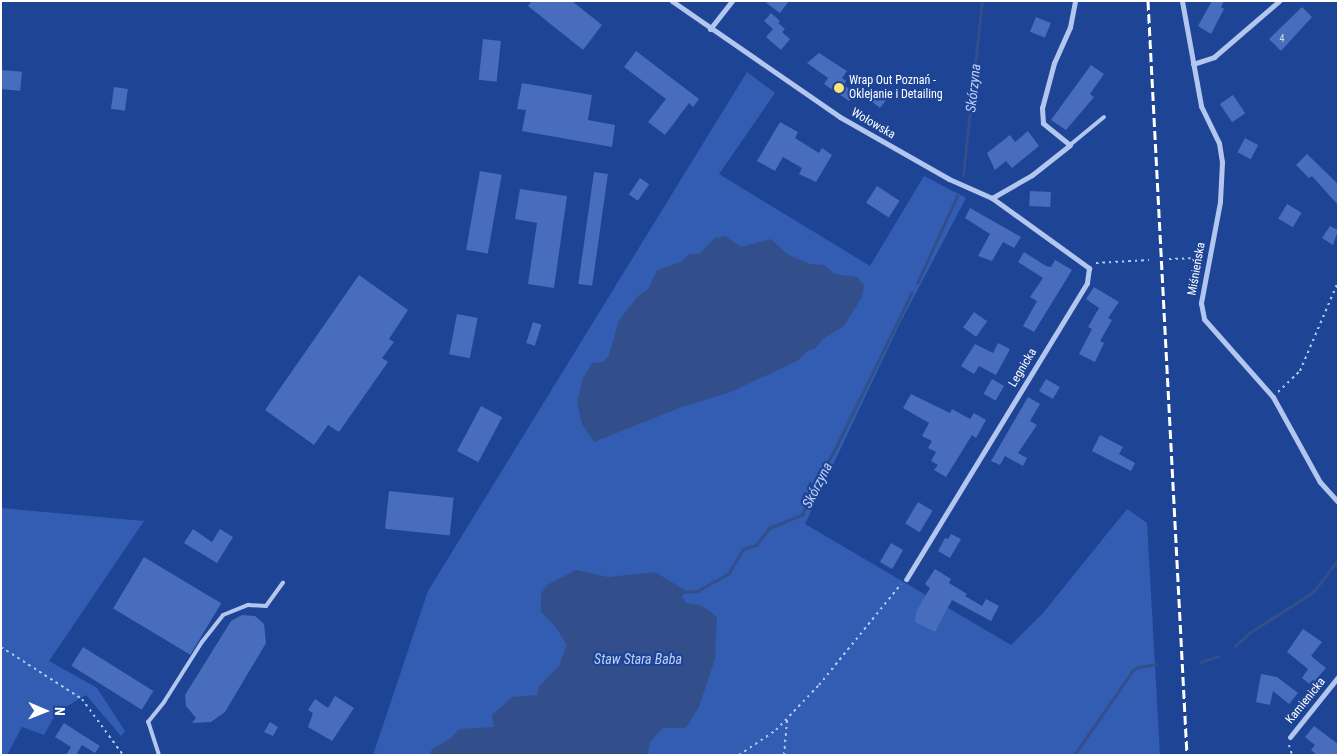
<!DOCTYPE html>
<html>
<head>
<meta charset="utf-8">
<style>
	body { margin:0 }
	#map { position:relative; width:1339px; height:756px; overflow:hidden; background:#1e4496; font-family:"Roboto Condensed",sans-serif }
	div>[style] { position:absolute }
	[style*='--x'] { left:calc(var(--x)*1px); top:calc(var(--y)*1px); width:calc(var(--w)*1px); rotate:calc(var(--a)*1deg) }
	.green>* { inset:0; background:#335db3 }
	.water>* { inset:0; background:#334f8b }
	.stream>* { height:3px; margin:-1.5px; padding:0 1.5px; transform-origin:1.5px; border-radius:1.5px; background:#334f8b }
	.building>* { inset:0; background:#476dbc; transform-origin:0 0 }
	.path>* { height:2px; margin-top:-1px; transform-origin:0; background:repeating-linear-gradient(90deg,#b2c6ef 0 2.5px,transparent 0 6.5px) }
	.service>* { height:4px; margin:-2px; padding:0 2px; transform-origin:2px; border-radius:2px; background:#b2c6ef }
	.minor>* { height:5px; margin:-2.5px; padding:0 2.5px; transform-origin:2.5px; border-radius:2.5px; background:#b2c6ef }
	.rail>* { height:3px; margin-top:-1.5px; transform-origin:0; background:repeating-linear-gradient(90deg,#fff 0 9px,transparent 0 13px) }
	.dots>* { width:14px; height:14px; translate:-50% -50%; box-sizing:border-box; border:2px solid #1e4496; border-radius:50% }
	span { translate:-50% -50%; white-space:nowrap; text-align:center; line-height:1.15; -webkit-text-stroke:4.5px #1e4496; paint-order:stroke }
	.number-label { font-size:10px; color:#d1daee }
	.number-label span { -webkit-text-stroke-width:0 }
	.poi-label { font-size:12px; color:#fff }
	.left { translate:0 -50%; text-align:left }
	.street-label { font-size:12px; color:#fff }
	.water-label { font-size:14px; color:#bed1f5; font-style:italic }
	.frame { position:absolute; inset:0; border:2px solid #fff; pointer-events:none }
	.north { position:absolute; left:20px; top:686px; width:50px; height:50px; -webkit-text-stroke:4px #1e4496; paint-order:stroke; rotate:91deg; font-size:14px; font-weight:700; line-height:20px; text-align:center; color:#fff }
	.north::after { content:''; display:block; margin:auto; width:18px; height:22px; background:#fff; clip-path:polygon(50% 0,100% 100%,50% 72%,0 100%) }
</style>
</head>
<body>
<div id="map">
	<div class="green">
		<div style="clip-path:polygon(747px 72px,775px 93px,719px 174px,870px 266px,924px 176px,966px 198px,900px 323px,805px 524px,1011px 645px,1043px 613px,1127px 509px,1147px 523px,1160px 755px,373px 755px,428px 591px)"></div>
		<div style="clip-path:polygon(1px 508px,144px 521px,49px 661px,97px 688px,125px 731px,121px 736px,86px 695px,57px 712px,44px 735px,22px 727px,7px 755px,1px 755px)"></div>
	</div>
	<div class="water">
		<div style="clip-path:polygon(725px 236px,741px 247px,771px 239px,787px 254px,810px 264px,824px 265px,835px 274px,857px 277px,864px 285px,862px 297px,844px 326px,823px 339px,815px 349px,807px 351px,799px 360px,731px 392px,682px 407px,594px 442px,582px 424px,577px 403px,582px 380px,592px 363px,603px 362px,609px 355px,619px 320px,638px 296px,648px 289px,657px 270px,681px 262px,689px 254px,699px 254px,715px 238px)"></div>
		<div style="clip-path:polygon(576px 570px,608px 577px,655px 572px,685px 590px,682px 597px,686px 603px,701px 605px,717px 617px,715px 659px,699px 707px,688px 725px,685px 728px,663px 728px,650px 742px,648px 755px,429px 755px,433px 748px,450px 739px,459px 729px,494px 727px,492px 715px,512px 697px,537px 695px,539px 686px,559px 666px,567px 645px,555px 626px,541px 612px,541px 594px,547px 585px)"></div>
	</div>
	<div class="stream">
		<div style="--x:963;--y:175;--w:175;--a:-83.8"></div>
		<div style="--x:917;--y:283;--w:96;--a:-65.3"></div>
		<div style="--x:681;--y:592;--w:16;--a:-4"></div>
		<div style="--x:697;--y:591;--w:35;--a:-29"></div>
		<div style="--x:728;--y:574;--w:29;--a:-59"></div>
		<div style="--x:743;--y:549;--w:14;--a:-17"></div>
		<div style="--x:756;--y:545;--w:21;--a:-53"></div>
		<div style="--x:769;--y:528;--w:35;--a:-22"></div>
		<div style="--x:802;--y:515;--w:38;--a:-68"></div>
		<div style="--x:816;--y:480;--w:32;--a:-58"></div>
		<div style="--x:833;--y:453;--w:179;--a:-63.9"></div>
		<div style="--x:1235;--y:646;--w:19;--a:-43"></div>
		<div style="--x:1249;--y:633;--w:76;--a:-32.6"></div>
		<div style="--x:1313;--y:592;--w:41;--a:-52"></div>
		<div style="--x:1200;--y:662;--w:19;--a:-18"></div>
		<div style="--x:1074;--y:755;--w:103;--a:-55.2"></div>
		<div style="--x:1133;--y:670;--w:6;--a:-31"></div>
		<div style="--x:1138;--y:667;--w:19;--a:-9"></div>
	</div>
	<div class="building">
		<div style="clip-path:polygon(532px 1px,572px 1px,602px 25px,583px 50px,528px 6px)"></div>
		<div style="clip-path:polygon(764px 1px,789px 1px,780px 13px)"></div>
		<div style="clip-path:polygon(1212px 1px,1224px 1px,1221px 7px,1224px 9px,1211px 34px,1198px 26px)"></div>
		<div style="clip-path:polygon(1302px 7px,1312px 17px,1281px 51px,1269px 39px)"></div>
		<div style="clip-path:polygon(771px 13px,780px 21px,778px 23px,785px 29px,782px 32px,790px 39px,781px 50px,766px 37px,773px 29px,764px 21px)"></div>
		<div style="left:1036px;top:17px;width:16px;height:16px;rotate:22deg"></div>
		<div style="left:483px;top:39px;width:18px;height:41px;rotate:6deg"></div>
		<div style="clip-path:polygon(636px 51px,699px 99px,693px 107px,689px 103px,665px 135px,648px 122px,666px 99px,624px 67px)"></div>
		<div style="clip-path:polygon(819px 53px,847px 71px,842px 78px,846px 81px,844px 85px,854px 93px,849px 101px,824px 84px,828px 78px,807px 63px)"></div>
		<div style="clip-path:polygon(1091px 65px,1104px 74px,1090px 94px,1094px 97px,1066px 130px,1051px 120px)"></div>
		<div style="left:1px;top:70px;width:21px;height:19px;rotate:5deg"></div>
		<div style="clip-path:polygon(522px 83px,592px 95px,588px 120px,615px 125px,612px 147px,522px 131px,526px 110px,517px 109px)"></div>
		<div style="left:114px;top:87px;width:14px;height:22px;rotate:8deg"></div>
		<div style="left:872px;top:89px;width:18px;height:10px;rotate:38deg"></div>
		<div style="left:1233px;top:95px;width:22px;height:16px;rotate:56deg"></div>
		<div style="clip-path:polygon(780px 122px,798px 132px,795px 138px,819px 153px,822px 148px,832px 155px,816px 182px,799px 174px,802px 168px,783px 157px,775px 171px,757px 161px)"></div>
		<div style="clip-path:polygon(1028px 131px,1039px 146px,1012px 168px,1006px 161px,995px 170px,987px 153px,1010px 135px,1015px 142px)"></div>
		<div style="left:1245px;top:138px;width:15px;height:16px;rotate:28deg"></div>
		<div style="clip-path:polygon(1307px 154px,1338px 184px,1338px 205px,1312px 176px,1309px 178px,1296px 165px)"></div>
		<div style="left:480px;top:171px;width:22px;height:80px;rotate:10deg"></div>
		<div style="left:594px;top:172px;width:14px;height:113px;rotate:8deg"></div>
		<div style="left:640px;top:178px;width:11px;height:20px;rotate:34deg"></div>
		<div style="left:877px;top:186px;width:27px;height:20px;rotate:33deg"></div>
		<div style="clip-path:polygon(520px 189px,567px 196px,554px 288px,528px 284px,537px 223px,515px 219px)"></div>
		<div style="left:1030px;top:191px;width:21px;height:15px;rotate:3deg"></div>
		<div style="left:1287px;top:204px;width:17px;height:17px;rotate:31deg"></div>
		<div style="clip-path:polygon(970px 208px,1021px 237px,1014px 248px,1003px 242px,992px 261px,978px 256px,990px 234px,965px 218px)"></div>
		<div style="clip-path:polygon(1330px 226px,1338px 230px,1333px 245px,1322px 238px)"></div>
		<div style="clip-path:polygon(1024px 252px,1046px 266px,1051px 267px,1055px 260px,1072px 270px,1034px 332px,1023px 326px,1037px 301px,1030px 297px,1043px 278px,1018px 262px)"></div>
		<div style="clip-path:polygon(359px 275px,408px 310px,389px 339px,394px 342px,382px 358px,388px 362px,339px 432px,328px 425px,314px 445px,265px 410px)"></div>
		<div style="clip-path:polygon(1094px 287px,1119px 302px,1108px 318px,1112px 320px,1100px 341px,1104px 343px,1095px 362px,1079px 354px,1092px 329px,1088px 327px,1099px 308px,1086px 299px)"></div>
		<div style="left:974px;top:312px;width:16px;height:19px;rotate:35deg"></div>
		<div style="left:457px;top:314px;width:21px;height:41px;rotate:11deg"></div>
		<div style="left:533px;top:322px;width:9px;height:22px;rotate:18deg"></div>
		<div style="clip-path:polygon(998px 343px,1010px 349px,996px 375px,979px 366px,974px 374px,961px 366px,975px 344px,993px 353px)"></div>
		<div style="left:992px;top:379px;width:14px;height:17px;rotate:30deg"></div>
		<div style="left:1046px;top:379px;width:16px;height:14px;rotate:30deg"></div>
		<div style="clip-path:polygon(911px 394px,950px 413px,952px 409px,970px 419px,974px 413px,986px 420px,976px 438px,972px 435px,946px 477px,934px 470px,938px 465px,931px 461px,936px 452px,928px 448px,932px 441px,922px 436px,929px 423px,903px 408px)"></div>
		<div style="clip-path:polygon(1028px 397px,1040px 404px,1030px 421px,1037px 425px,1018px 453px,1027px 458px,1023px 466px,1005px 456px,1000px 465px,991px 461px)"></div>
		<div style="left:481px;top:406px;width:24px;height:51px;rotate:28deg"></div>
		<div style="clip-path:polygon(1100px 435px,1123px 447px,1119px 454px,1135px 463px,1131px 471px,1092px 451px)"></div>
		<div style="left:389px;top:491px;width:65px;height:38px;rotate:6deg"></div>
		<div style="left:918px;top:502px;width:17px;height:25px;rotate:31deg"></div>
		<div style="clip-path:polygon(193px 529px,212px 542px,220px 529px,233px 537px,217px 563px,184px 543px)"></div>
		<div style="clip-path:polygon(951px 534px,961px 539px,950px 558px,938px 551px,945px 538px,948px 539px)"></div>
		<div style="left:891px;top:543px;width:14px;height:22px;rotate:30deg"></div>
		<div style="left:144px;top:557px;width:90px;height:60px;rotate:31deg"></div>
		<div style="clip-path:polygon(935px 569px,951px 579px,949px 583px,967px 594px,965px 596px,982px 606px,986px 599px,999px 606px,991px 621px,952px 600px,935px 632px,915px 622px,916px 612px,930px 588px,925px 584px)"></div>
		<div style="clip-path:polygon(242px 615px,255px 616px,264px 624px,266px 643px,225px 712px,211px 722px,192px 723px,196px 718px,186px 706px,185px 695px,231px 621px)"></div>
		<div style="clip-path:polygon(1303px 629px,1322px 642px,1311px 656px,1326px 668px,1311px 685px,1302px 678px,1308px 669px,1287px 652px)"></div>
		<div style="left:83px;top:647px;width:83px;height:22px;rotate:32deg"></div>
		<div style="clip-path:polygon(1261px 674px,1277px 677px,1298px 693px,1289px 704px,1273px 691px,1270px 705px,1256px 702px)"></div>
		<div style="clip-path:polygon(335px 696px,354px 708px,332px 741px,308px 727px,313px 713px,308px 710px,315px 699px,328px 708px)"></div>
		<div style="clip-path:polygon(270px 722px,278px 727px,273px 736px,264px 732px)"></div>
		<div style="clip-path:polygon(64px 723px,81px 734px,100px 746px,95px 753px,82px 745px,76px 755px,66px 755px,71px 747px,55px 737px)"></div>
		<div style="clip-path:polygon(1314px 726px,1338px 744px,1338px 755px,1317px 755px,1311px 750px,1315px 745px,1305px 737px)"></div>
	</div>
	<div class="path">
		<div style="--x:1169;--y:259;--w:32;--a:-2"></div>
		<div style="--x:1096;--y:263;--w:53;--a:-3.2"></div>
		<div style="--x:1278;--y:392;--w:30;--a:-44"></div>
		<div style="--x:1300;--y:371;--w:97;--a:-66.9"></div>
		<div style="--x:1;--y:647;--w:96;--a:32.7"></div>
		<div style="--x:82;--y:699;--w:69;--a:53.8"></div>
		<div style="--x:1289;--y:745;--w:10;--a:73"></div>
		<div style="--x:739;--y:755;--w:45;--a:-34"></div>
		<div style="--x:776;--y:730;--w:62;--a:-46.3"></div>
		<div style="--x:819;--y:685;--w:130;--a:-50.9"></div>
		<div style="--x:784;--y:755;--w:35;--a:-85"></div>
	</div>
	<div class="service">
		<div style="--x:1070;--y:145;--w:44;--a:-39.5"></div>
		<div style="--x:159;--y:755;--w:35;--a:-108"></div>
		<div style="--x:148;--y:722;--w:26;--a:-51"></div>
		<div style="--x:164;--y:702;--w:71;--a:-57.7"></div>
		<div style="--x:202;--y:642;--w:34;--a:-52"></div>
		<div style="--x:223;--y:615;--w:27;--a:-22"></div>
		<div style="--x:248;--y:605;--w:18;--a:3"></div>
		<div style="--x:266;--y:606;--w:29;--a:-54"></div>
	</div>
	<div class="minor">
		<div style="--x:672;--y:1;--w:204;--a:34.6"></div>
		<div style="--x:840;--y:117;--w:125;--a:29.6"></div>
		<div style="--x:949;--y:179;--w:47;--a:23.8"></div>
		<div style="--x:992;--y:198;--w:120;--a:35.8"></div>
		<div style="--x:1089;--y:268;--w:15;--a:98"></div>
		<div style="--x:1087;--y:283;--w:347;--a:121.4"></div>
		<div style="--x:1182;--y:1;--w:107;--a:79.7"></div>
		<div style="--x:1201;--y:106;--w:41;--a:64.1"></div>
		<div style="--x:1219;--y:143;--w:19;--a:81"></div>
		<div style="--x:1222;--y:162;--w:40;--a:92.9"></div>
		<div style="--x:1220;--y:202;--w:103;--a:100.7"></div>
		<div style="--x:1201;--y:303;--w:16;--a:79"></div>
		<div style="--x:1204;--y:319;--w:104;--a:48.5"></div>
		<div style="--x:1273;--y:397;--w:97;--a:61.1"></div>
		<div style="--x:1320;--y:482;--w:27;--a:48"></div>
		<div style="--x:710;--y:29;--w:36;--a:-52"></div>
		<div style="--x:1193;--y:64;--w:22;--a:-18"></div>
		<div style="--x:1214;--y:57;--w:86;--a:-40.7"></div>
		<div style="--x:992;--y:198;--w:46;--a:-29.9"></div>
		<div style="--x:1032;--y:175;--w:48;--a:-38.3"></div>
		<div style="--x:1070;--y:145;--w:35;--a:-141"></div>
		<div style="--x:1043;--y:123;--w:15;--a:-94"></div>
		<div style="--x:1042;--y:108;--w:47;--a:-75.1"></div>
		<div style="--x:1054;--y:63;--w:39;--a:-66"></div>
		<div style="--x:1070;--y:27;--w:26;--a:-79"></div>
		<div style="--x:1290;--y:737;--w:77;--a:-51.3"></div>
	</div>
	<div class="rail">
		<div style="--x:1148;--y:1;--w:755;--a:87.04"></div>
	</div>
	<div class="dots">
		<div style="left:839px;top:88px;background:#fde672"></div>
	</div>
	<div class="number-label">
		<span style="left:1282px;top:39px">4</span>
	</div>
	<div class="poi-label">
		<span class="left" style="left:849px;top:88px">Wrap Out Poznań -<br>Oklejanie i Detailing</span>
	</div>
	<div class="street-label">
		<span style="left:873px;top:124px;rotate:30deg">Wołowska</span>
		<span style="left:1197px;top:269px;rotate:-80deg">Miśnieńska</span>
		<span style="left:1023px;top:368px;rotate:-59deg">Legnicka</span>
		<span style="left:1306px;top:701px;rotate:-51deg">Kamienicka</span>
	</div>
	<div class="water-label">
		<span style="left:973px;top:88px;rotate:-84deg">Skórzyna</span>
		<span style="left:817px;top:485px;rotate:-63deg">Skórzyna</span>
		<span style="left:638px;top:659px">Staw Stara Baba</span>
	</div>
	<div class="frame"></div>
	<div class="north">N</div>
</div>
</body>
</html>
